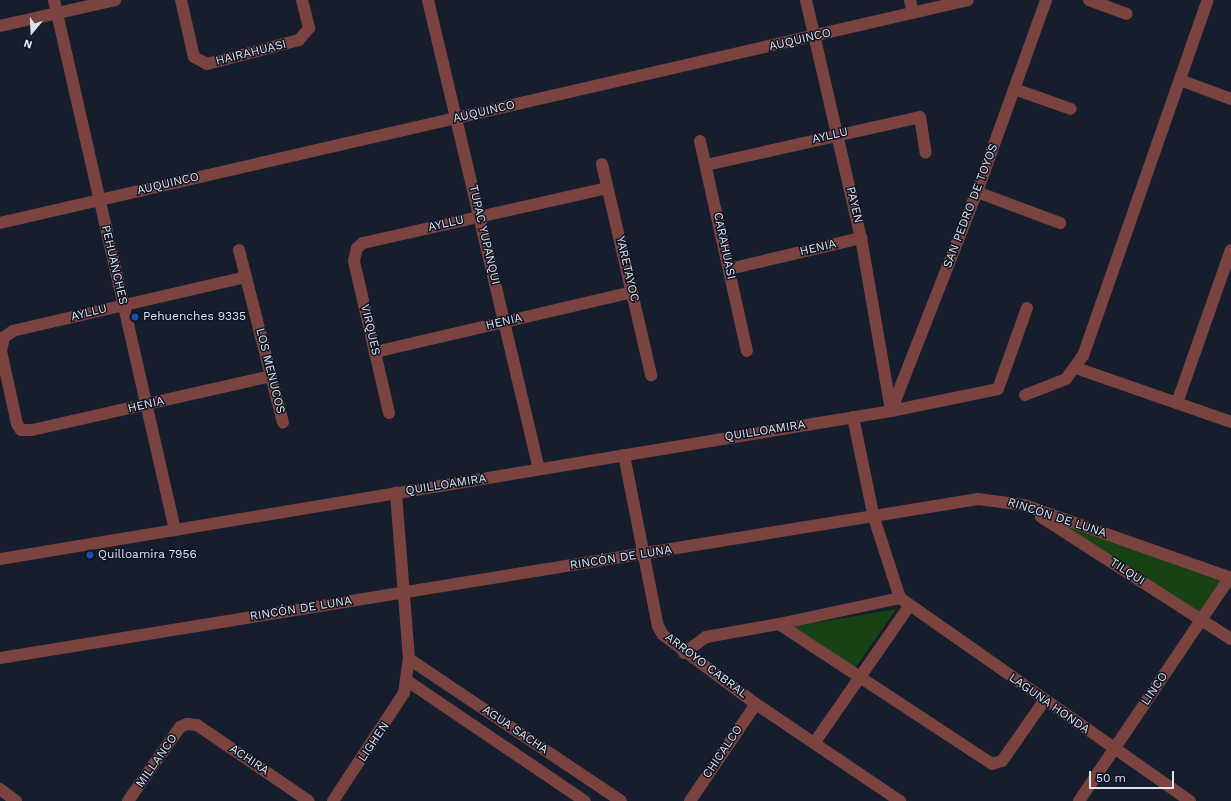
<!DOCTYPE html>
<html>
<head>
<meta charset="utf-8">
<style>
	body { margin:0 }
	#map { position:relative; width:1231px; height:801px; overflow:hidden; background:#161e2e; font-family:"Work Sans",sans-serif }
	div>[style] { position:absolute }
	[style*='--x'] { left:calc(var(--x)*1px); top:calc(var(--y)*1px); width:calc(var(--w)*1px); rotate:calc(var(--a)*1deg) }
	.green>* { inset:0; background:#174213 }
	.minor>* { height:12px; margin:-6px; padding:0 6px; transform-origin:6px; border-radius:6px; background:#7a4340 }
	.dots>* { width:11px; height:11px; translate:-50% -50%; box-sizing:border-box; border:2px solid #0d1424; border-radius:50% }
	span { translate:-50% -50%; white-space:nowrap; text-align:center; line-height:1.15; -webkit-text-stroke:3px #0d1424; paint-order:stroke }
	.street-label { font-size:12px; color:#dee4ef }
	.poi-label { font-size:12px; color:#dee4ef }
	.left { translate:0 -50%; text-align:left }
	.north { position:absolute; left:12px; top:12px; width:40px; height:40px; -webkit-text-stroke:3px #0d1424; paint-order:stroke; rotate:198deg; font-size:11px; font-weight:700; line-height:16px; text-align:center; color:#dee4ef }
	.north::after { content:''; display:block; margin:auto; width:14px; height:18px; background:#dee4ef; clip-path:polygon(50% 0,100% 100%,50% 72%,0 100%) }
	.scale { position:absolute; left:1089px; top:771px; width:85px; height:18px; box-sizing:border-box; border:2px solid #dee4ef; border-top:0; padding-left:5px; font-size:12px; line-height:14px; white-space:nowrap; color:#dee4ef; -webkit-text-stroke:3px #0d1424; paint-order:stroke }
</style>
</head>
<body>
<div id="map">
	<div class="green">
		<div style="clip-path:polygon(1038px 510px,1231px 582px,1208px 618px)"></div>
		<div style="clip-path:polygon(896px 609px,854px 670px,791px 627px)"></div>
	</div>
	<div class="minor">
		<div style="--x:54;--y:0;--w:544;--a:77.14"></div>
		<div style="--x:181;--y:0;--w:58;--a:77.2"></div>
		<div style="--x:194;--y:57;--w:15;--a:28"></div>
		<div style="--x:207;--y:64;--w:95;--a:-14.6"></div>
		<div style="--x:299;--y:40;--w:16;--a:-50"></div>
		<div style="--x:309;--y:28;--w:29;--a:-104"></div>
		<div style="--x:428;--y:0;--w:482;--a:76.7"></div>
		<div style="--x:806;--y:0;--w:244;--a:77"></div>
		<div style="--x:861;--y:238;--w:175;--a:80.1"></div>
		<div style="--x:910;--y:0;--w:13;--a:77"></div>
		<div style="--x:1089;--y:0;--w:40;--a:20.2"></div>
		<div style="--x:0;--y:26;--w:118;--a:-12.7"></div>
		<div style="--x:1180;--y:80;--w:54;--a:20.4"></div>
		<div style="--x:1014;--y:89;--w:60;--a:19.3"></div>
		<div style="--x:700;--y:141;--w:215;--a:77.4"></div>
		<div style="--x:602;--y:164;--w:217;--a:76.9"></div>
		<div style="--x:706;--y:165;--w:219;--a:-12.6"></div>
		<div style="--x:920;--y:117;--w:36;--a:81"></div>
		<div style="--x:977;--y:192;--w:89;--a:20.5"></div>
		<div style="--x:0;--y:223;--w:993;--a:-12.97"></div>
		<div style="--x:239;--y:250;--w:178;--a:75.7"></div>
		<div style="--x:729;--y:269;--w:136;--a:-13.2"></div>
		<div style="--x:246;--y:277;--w:239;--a:167"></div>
		<div style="--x:13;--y:331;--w:11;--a:146"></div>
		<div style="--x:4;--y:337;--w:14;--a:102"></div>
		<div style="--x:1;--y:351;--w:75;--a:77.6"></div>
		<div style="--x:17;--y:424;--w:7;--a:56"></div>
		<div style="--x:21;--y:430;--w:11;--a:0"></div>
		<div style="--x:32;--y:430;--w:245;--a:-12.7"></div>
		<div style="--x:375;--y:352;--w:264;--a:-13.1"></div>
		<div style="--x:1076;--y:368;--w:164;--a:19.2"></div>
		<div style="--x:1025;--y:395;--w:44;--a:-21.3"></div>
		<div style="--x:1066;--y:379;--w:29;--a:-54"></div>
		<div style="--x:1083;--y:356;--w:377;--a:-70.7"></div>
		<div style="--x:1177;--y:403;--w:162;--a:-70.6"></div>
		<div style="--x:891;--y:411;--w:235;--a:-68.6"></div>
		<div style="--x:977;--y:192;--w:204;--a:-70.2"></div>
		<div style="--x:389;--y:413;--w:156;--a:-103"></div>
		<div style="--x:354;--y:261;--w:13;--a:-77"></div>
		<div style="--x:357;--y:248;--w:8;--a:-40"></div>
		<div style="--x:363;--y:243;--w:250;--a:-12.7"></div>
		<div style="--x:853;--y:417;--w:103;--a:78.3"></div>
		<div style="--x:874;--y:518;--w:84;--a:72"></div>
		<div style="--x:624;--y:455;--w:174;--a:78.8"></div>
		<div style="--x:658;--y:626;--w:10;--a:61"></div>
		<div style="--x:663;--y:635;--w:116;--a:36.6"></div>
		<div style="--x:756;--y:704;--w:174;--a:34"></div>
		<div style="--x:1041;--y:517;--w:226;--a:32.7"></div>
		<div style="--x:0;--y:559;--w:903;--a:-9.43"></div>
		<div style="--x:891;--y:411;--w:109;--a:-11.6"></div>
		<div style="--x:998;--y:389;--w:86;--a:-70.3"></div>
		<div style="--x:779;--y:624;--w:124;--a:-12.1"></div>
		<div style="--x:900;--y:598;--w:354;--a:35"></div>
		<div style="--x:684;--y:653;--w:27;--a:-36"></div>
		<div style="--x:706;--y:637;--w:74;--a:-10.1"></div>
		<div style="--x:779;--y:624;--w:255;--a:33.3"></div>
		<div style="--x:992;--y:764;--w:10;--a:-17"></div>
		<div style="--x:1002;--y:761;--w:73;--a:-55"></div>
		<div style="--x:0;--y:658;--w:991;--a:-9.23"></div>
		<div style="--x:978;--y:499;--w:46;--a:7.4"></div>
		<div style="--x:1024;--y:505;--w:219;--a:19.4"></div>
		<div style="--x:409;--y:659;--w:255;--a:33.8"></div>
		<div style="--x:406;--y:680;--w:216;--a:34.1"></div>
		<div style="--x:815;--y:742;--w:165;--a:-55.3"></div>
		<div style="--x:0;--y:789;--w:20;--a:37"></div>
		<div style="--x:128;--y:801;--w:90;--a:-54.9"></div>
		<div style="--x:180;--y:727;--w:8;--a:-23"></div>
		<div style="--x:187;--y:724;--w:10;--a:6"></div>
		<div style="--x:197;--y:725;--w:135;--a:34.2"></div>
		<div style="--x:333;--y:801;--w:129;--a:-56.7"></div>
		<div style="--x:404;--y:693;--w:34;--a:-82"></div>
		<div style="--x:409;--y:659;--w:167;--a:-94.5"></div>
		<div style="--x:690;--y:801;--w:117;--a:-55.8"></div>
		<div style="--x:1079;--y:801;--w:270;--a:-56"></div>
	</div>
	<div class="dots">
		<div style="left:135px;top:317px;background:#1a4fb4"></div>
		<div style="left:90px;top:555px;background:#1a4fb4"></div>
	</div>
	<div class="street-label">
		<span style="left:800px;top:40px;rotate:-13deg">AUQUINCO</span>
		<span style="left:251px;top:53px;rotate:-14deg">HAIRAHUASI</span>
		<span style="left:484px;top:112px;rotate:-13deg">AUQUINCO</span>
		<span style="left:830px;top:136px;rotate:-13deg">AYLLU</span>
		<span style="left:168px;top:184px;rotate:-13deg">AUQUINCO</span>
		<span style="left:854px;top:205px;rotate:77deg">PAYEN</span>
		<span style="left:971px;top:206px;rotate:-69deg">SAN PEDRO DE TOYOS</span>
		<span style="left:446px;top:224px;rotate:-13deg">AYLLU</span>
		<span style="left:484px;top:235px;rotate:77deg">TUPAC YUPANQUI</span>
		<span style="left:724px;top:246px;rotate:78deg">CARAHUASI</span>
		<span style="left:818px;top:248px;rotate:-13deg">HENIA</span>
		<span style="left:114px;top:265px;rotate:77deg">PEHUANCHES</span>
		<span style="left:627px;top:269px;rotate:77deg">YARETAYOC</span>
		<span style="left:89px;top:313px;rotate:-14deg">AYLLU</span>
		<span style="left:504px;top:322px;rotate:-13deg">HENIA</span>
		<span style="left:370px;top:330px;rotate:77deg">VIRQUES</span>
		<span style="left:270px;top:371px;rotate:76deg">LOS MENUCOS</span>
		<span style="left:146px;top:405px;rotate:-13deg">HENIA</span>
		<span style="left:765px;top:431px;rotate:-9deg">QUILLOAMIRA</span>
		<span style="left:446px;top:485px;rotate:-9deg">QUILLOAMIRA</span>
		<span style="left:1057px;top:518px;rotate:18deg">RINCÓN DE LUNA</span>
		<span style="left:621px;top:558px;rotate:-9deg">RINCÓN DE LUNA</span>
		<span style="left:1127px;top:572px;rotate:33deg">TILQUI</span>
		<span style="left:301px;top:609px;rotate:-9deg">RINCÓN DE LUNA</span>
		<span style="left:706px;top:666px;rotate:37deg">ARROYO CABRAL</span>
		<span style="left:1155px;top:689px;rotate:-56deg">LINCO</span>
		<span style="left:1049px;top:704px;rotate:35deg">LAGUNA HONDA</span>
		<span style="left:515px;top:730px;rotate:34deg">AGUA SACHA</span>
		<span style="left:374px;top:742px;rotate:-56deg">LIGHEN</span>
		<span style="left:723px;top:752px;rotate:-56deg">CHICALCO</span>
		<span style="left:249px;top:760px;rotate:34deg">ACHIRA</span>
		<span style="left:157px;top:761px;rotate:-55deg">MILLANCO</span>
	</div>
	<div class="poi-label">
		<span class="left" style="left:143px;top:317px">Pehuenches 9335</span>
		<span class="left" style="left:98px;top:555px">Quilloamira 7956</span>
	</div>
	<div class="north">N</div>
	<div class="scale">50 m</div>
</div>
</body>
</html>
